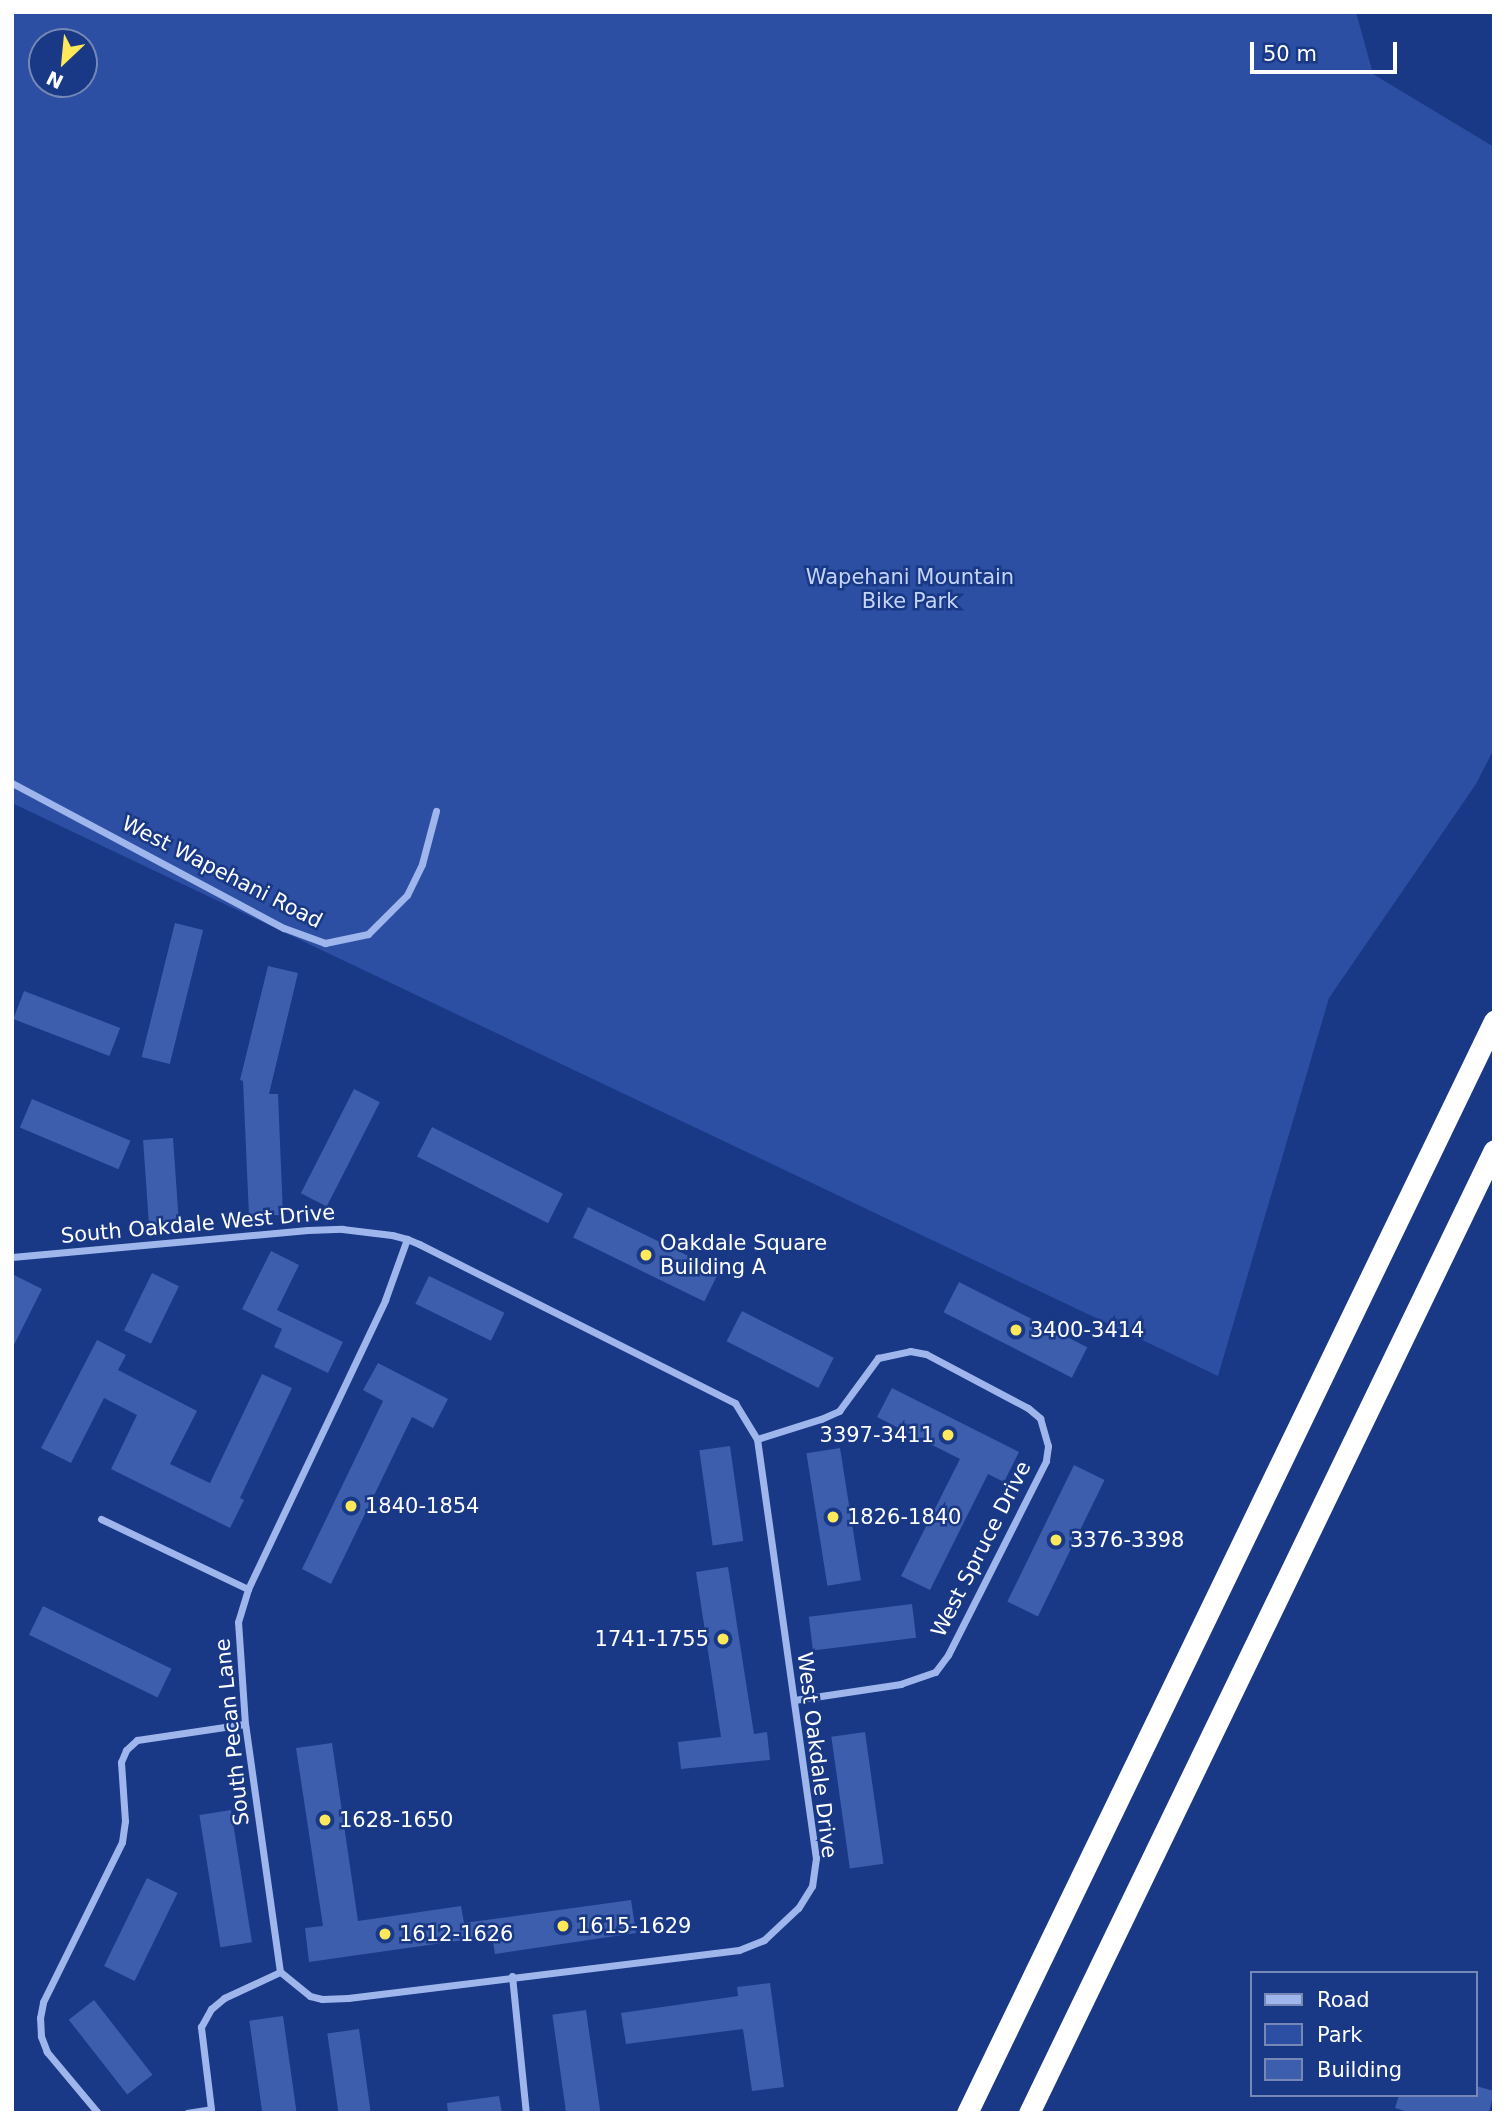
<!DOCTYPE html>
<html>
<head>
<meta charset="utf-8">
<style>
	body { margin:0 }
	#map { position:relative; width:1506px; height:2125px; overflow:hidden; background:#193885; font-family:"DejaVu Sans",sans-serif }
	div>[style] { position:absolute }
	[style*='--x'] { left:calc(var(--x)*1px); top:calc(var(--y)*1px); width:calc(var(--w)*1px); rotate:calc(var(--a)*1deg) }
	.green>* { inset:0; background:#2c4fa3 }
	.building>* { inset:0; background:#3d5eac; transform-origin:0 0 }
	.street>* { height:7px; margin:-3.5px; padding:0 3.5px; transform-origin:3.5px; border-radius:3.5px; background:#9fb6ec }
	.highway>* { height:21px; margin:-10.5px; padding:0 10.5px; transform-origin:10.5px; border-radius:10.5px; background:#fff }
	.dots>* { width:19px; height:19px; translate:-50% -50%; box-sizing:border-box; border:4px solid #193885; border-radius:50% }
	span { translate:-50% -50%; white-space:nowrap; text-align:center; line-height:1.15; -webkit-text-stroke:5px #193885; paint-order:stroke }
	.park-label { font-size:21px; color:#c4d4f9 }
	.street-label { font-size:21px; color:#fff }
	.poi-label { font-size:21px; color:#fff }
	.left { translate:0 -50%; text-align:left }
	.right { translate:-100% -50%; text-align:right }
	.frame { position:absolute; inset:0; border:14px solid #fff; pointer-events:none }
	.legend { position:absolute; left:1250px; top:1971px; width:228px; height:126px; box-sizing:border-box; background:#193885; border:2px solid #7588b6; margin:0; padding:9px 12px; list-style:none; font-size:21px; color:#fff }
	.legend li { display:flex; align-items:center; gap:14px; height:35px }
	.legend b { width:35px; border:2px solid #7588b6 }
	.north { position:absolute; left:28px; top:28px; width:70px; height:70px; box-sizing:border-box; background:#193885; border:2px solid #7588b6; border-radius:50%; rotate:206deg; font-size:19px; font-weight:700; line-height:28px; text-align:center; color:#fff }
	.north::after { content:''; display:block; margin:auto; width:24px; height:32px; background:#ffe85a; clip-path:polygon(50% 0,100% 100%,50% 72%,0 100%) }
	.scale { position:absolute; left:1250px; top:42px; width:147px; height:32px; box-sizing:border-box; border:4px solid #fff; border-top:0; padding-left:9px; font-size:21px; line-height:24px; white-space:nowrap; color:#fff; -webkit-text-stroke:5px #193885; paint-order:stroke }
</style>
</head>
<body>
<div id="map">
	<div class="green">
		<div style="clip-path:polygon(evenodd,12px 12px,1356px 12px,1373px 74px,1494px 147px,1494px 749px,1476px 784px,1329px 998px,1218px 1376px,12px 803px,12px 12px,42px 42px,84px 42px,84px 84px,42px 84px,42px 42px)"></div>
	</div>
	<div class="building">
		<div style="left:175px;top:923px;width:29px;height:138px;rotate:14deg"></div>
		<div style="clip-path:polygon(268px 966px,298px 973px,269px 1094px,278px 1094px,283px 1215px,249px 1216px,243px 1081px,240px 1080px)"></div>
		<div style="left:24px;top:991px;width:103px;height:30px;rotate:21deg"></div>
		<div style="left:354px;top:1089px;width:29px;height:117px;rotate:27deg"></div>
		<div style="left:32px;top:1099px;width:107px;height:31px;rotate:23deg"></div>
		<div style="left:432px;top:1127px;width:147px;height:33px;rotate:27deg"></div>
		<div style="left:173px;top:1138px;width:85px;height:30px;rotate:86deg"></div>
		<div style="left:588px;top:1207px;width:146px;height:34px;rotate:26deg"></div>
		<div style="clip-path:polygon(271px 1251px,299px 1265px,277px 1310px,343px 1342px,328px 1373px,274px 1347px,282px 1329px,242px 1309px)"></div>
		<div style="left:152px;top:1273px;width:30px;height:64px;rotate:26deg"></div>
		<div style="clip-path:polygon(12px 1274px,42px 1289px,12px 1349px)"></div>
		<div style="left:429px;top:1276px;width:84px;height:31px;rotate:26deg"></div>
		<div style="left:959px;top:1282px;width:144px;height:34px;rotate:27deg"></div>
		<div style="left:742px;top:1311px;width:103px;height:34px;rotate:27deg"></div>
		<div style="clip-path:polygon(97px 1340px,126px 1355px,118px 1370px,197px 1411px,170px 1464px,210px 1483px,262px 1374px,292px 1388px,240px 1498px,244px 1500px,230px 1528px,111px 1469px,137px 1415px,104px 1398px,71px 1463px,41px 1448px)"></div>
		<div style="clip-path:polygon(378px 1363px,448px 1399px,433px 1428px,412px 1417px,331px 1584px,302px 1569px,383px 1401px,363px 1390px)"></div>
		<div style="clip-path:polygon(892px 1388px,1019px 1452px,1004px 1482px,988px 1474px,930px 1590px,901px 1576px,960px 1459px,877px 1417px)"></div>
		<div style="left:730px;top:1446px;width:96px;height:31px;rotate:82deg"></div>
		<div style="left:840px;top:1448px;width:134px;height:34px;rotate:81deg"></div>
		<div style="left:1074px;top:1465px;width:34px;height:152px;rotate:26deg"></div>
		<div style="clip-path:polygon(728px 1567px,754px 1734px,767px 1732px,770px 1760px,681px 1769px,678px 1742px,721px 1737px,696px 1572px)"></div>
		<div style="left:912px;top:1604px;width:34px;height:104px;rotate:83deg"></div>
		<div style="left:43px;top:1606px;width:143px;height:32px;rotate:26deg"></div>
		<div style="left:865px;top:1732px;width:133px;height:34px;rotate:82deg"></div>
		<div style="clip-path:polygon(332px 1743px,358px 1921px,461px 1906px,464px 1923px,631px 1900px,636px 1933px,495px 1954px,492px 1936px,309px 1962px,305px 1928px,323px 1926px,296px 1748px)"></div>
		<div style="left:231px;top:1810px;width:134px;height:32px;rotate:81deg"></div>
		<div style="left:147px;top:1878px;width:34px;height:98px;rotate:26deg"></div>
		<div style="clip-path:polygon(770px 1983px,784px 2087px,752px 2091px,743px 2029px,626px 2044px,621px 2013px,738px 1996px,737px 1987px)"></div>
		<div style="left:94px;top:2000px;width:95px;height:32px;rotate:52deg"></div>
		<div style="left:586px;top:2010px;width:103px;height:34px;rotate:82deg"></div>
		<div style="left:283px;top:2016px;width:98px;height:34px;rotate:82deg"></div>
		<div style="left:359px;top:2029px;width:85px;height:32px;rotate:82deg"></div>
		<div style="clip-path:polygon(1476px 2086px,1494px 2091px,1489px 2113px,1411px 2113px,1395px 2108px,1399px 2095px,1476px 2095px)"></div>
		<div style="clip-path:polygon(499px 2096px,502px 2113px,448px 2113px,447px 2103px)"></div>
	</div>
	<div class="street">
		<div style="--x:12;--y:783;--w:308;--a:28.1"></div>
		<div style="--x:284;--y:928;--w:44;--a:20.1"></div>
		<div style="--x:325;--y:943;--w:44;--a:-11.8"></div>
		<div style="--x:368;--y:934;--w:55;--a:-45"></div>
		<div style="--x:407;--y:895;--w:34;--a:-64"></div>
		<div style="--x:422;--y:864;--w:55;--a:-75.2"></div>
		<div style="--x:12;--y:1257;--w:297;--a:-5.2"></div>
		<div style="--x:308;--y:1230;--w:34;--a:-2"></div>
		<div style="--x:342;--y:1229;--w:50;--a:6.8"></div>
		<div style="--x:392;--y:1235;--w:16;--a:15"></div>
		<div style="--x:407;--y:1239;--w:13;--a:23"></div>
		<div style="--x:419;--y:1244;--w:354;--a:26.7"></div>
		<div style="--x:735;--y:1403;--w:42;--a:58.6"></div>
		<div style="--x:757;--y:1439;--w:423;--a:82"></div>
		<div style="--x:816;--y:1858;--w:28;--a:98"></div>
		<div style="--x:812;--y:1886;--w:26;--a:122"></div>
		<div style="--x:798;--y:1908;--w:47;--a:136.7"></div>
		<div style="--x:764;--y:1940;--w:27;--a:158"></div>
		<div style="--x:739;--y:1950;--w:394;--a:173"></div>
		<div style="--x:348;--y:1998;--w:26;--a:178"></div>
		<div style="--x:322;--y:1999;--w:12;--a:-166"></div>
		<div style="--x:310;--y:1996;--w:38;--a:-141"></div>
		<div style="--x:280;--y:1972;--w:250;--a:-98"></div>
		<div style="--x:245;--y:1724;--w:102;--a:-93.9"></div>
		<div style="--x:238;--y:1622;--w:34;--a:-73"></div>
		<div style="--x:248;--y:1589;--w:320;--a:-64.6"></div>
		<div style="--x:385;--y:1300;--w:65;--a:-70.2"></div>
		<div style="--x:757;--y:1439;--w:67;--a:-17.4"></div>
		<div style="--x:821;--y:1419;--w:20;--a:-24"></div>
		<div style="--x:839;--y:1411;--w:66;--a:-53.7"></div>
		<div style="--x:878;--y:1358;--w:33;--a:-12"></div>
		<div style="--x:910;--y:1351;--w:16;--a:11"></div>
		<div style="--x:926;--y:1354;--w:115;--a:27.9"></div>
		<div style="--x:1028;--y:1408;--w:16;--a:40"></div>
		<div style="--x:1040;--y:1418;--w:29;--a:74"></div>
		<div style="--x:1048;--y:1446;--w:15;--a:98"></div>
		<div style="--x:1046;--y:1461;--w:217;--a:116.8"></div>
		<div style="--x:948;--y:1655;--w:21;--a:127"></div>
		<div style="--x:935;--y:1672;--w:36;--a:161"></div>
		<div style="--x:901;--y:1684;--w:108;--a:171.5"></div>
		<div style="--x:101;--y:1519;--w:163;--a:25.5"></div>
		<div style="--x:512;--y:1976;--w:138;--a:84.2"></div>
		<div style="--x:98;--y:2113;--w:80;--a:-129.9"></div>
		<div style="--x:47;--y:2052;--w:17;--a:-111"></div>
		<div style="--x:41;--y:2036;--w:18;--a:-93"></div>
		<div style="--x:40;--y:2018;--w:16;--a:-79"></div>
		<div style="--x:43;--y:2002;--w:178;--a:-63.7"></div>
		<div style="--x:122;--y:1842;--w:21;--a:-82"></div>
		<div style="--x:125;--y:1821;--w:59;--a:-93.9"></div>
		<div style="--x:121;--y:1762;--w:13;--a:-67"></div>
		<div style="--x:126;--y:1750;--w:15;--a:-42"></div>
		<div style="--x:137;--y:1740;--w:109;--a:-8.4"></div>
		<div style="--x:187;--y:2113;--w:24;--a:-9"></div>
		<div style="--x:211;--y:2109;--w:83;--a:-97"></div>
		<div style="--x:201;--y:2027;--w:21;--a:-61"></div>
		<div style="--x:211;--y:2009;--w:17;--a:-40"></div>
		<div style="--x:224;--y:1998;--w:62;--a:-24.9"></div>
	</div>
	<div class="highway">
		<div style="--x:967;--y:2113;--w:1213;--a:-64.24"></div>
		<div style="--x:1029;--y:2113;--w:1069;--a:-64.23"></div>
	</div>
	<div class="dots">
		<div style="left:646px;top:1255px;background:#ffe85a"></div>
		<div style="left:1016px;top:1330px;background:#ffe85a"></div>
		<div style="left:948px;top:1435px;background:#ffe85a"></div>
		<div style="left:351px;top:1506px;background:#ffe85a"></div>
		<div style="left:833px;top:1517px;background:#ffe85a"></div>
		<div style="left:1056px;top:1540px;background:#ffe85a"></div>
		<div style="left:723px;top:1639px;background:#ffe85a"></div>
		<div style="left:325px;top:1820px;background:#ffe85a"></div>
		<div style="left:563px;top:1926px;background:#ffe85a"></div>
		<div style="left:385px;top:1934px;background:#ffe85a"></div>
	</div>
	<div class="park-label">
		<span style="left:910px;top:589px">Wapehani Mountain<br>Bike Park</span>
	</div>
	<div class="street-label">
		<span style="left:222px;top:872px;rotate:27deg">West Wapehani Road</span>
		<span style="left:198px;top:1224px;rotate:-5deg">South Oakdale West Drive</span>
		<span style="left:981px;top:1549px;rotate:-63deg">West Spruce Drive</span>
		<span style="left:232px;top:1732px;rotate:-96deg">South Pecan Lane</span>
		<span style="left:817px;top:1755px;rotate:83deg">West Oakdale Drive</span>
	</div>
	<div class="poi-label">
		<span class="left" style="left:660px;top:1255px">Oakdale Square<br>Building A</span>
		<span class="left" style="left:1030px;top:1330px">3400-3414</span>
		<span class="right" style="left:934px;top:1435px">3397-3411</span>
		<span class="left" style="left:365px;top:1506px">1840-1854</span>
		<span class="left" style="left:847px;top:1517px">1826-1840</span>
		<span class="left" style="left:1070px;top:1540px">3376-3398</span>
		<span class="right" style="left:709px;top:1639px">1741-1755</span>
		<span class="left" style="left:339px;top:1820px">1628-1650</span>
		<span class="left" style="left:577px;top:1926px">1615-1629</span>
		<span class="left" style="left:399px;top:1934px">1612-1626</span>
	</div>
	<div class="frame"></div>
	<ul class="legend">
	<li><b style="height:9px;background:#9fb6ec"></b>Road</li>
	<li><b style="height:19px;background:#2c4fa3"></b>Park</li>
	<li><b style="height:19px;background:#3d5eac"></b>Building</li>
	</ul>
	<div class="north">N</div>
	<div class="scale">50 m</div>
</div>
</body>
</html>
